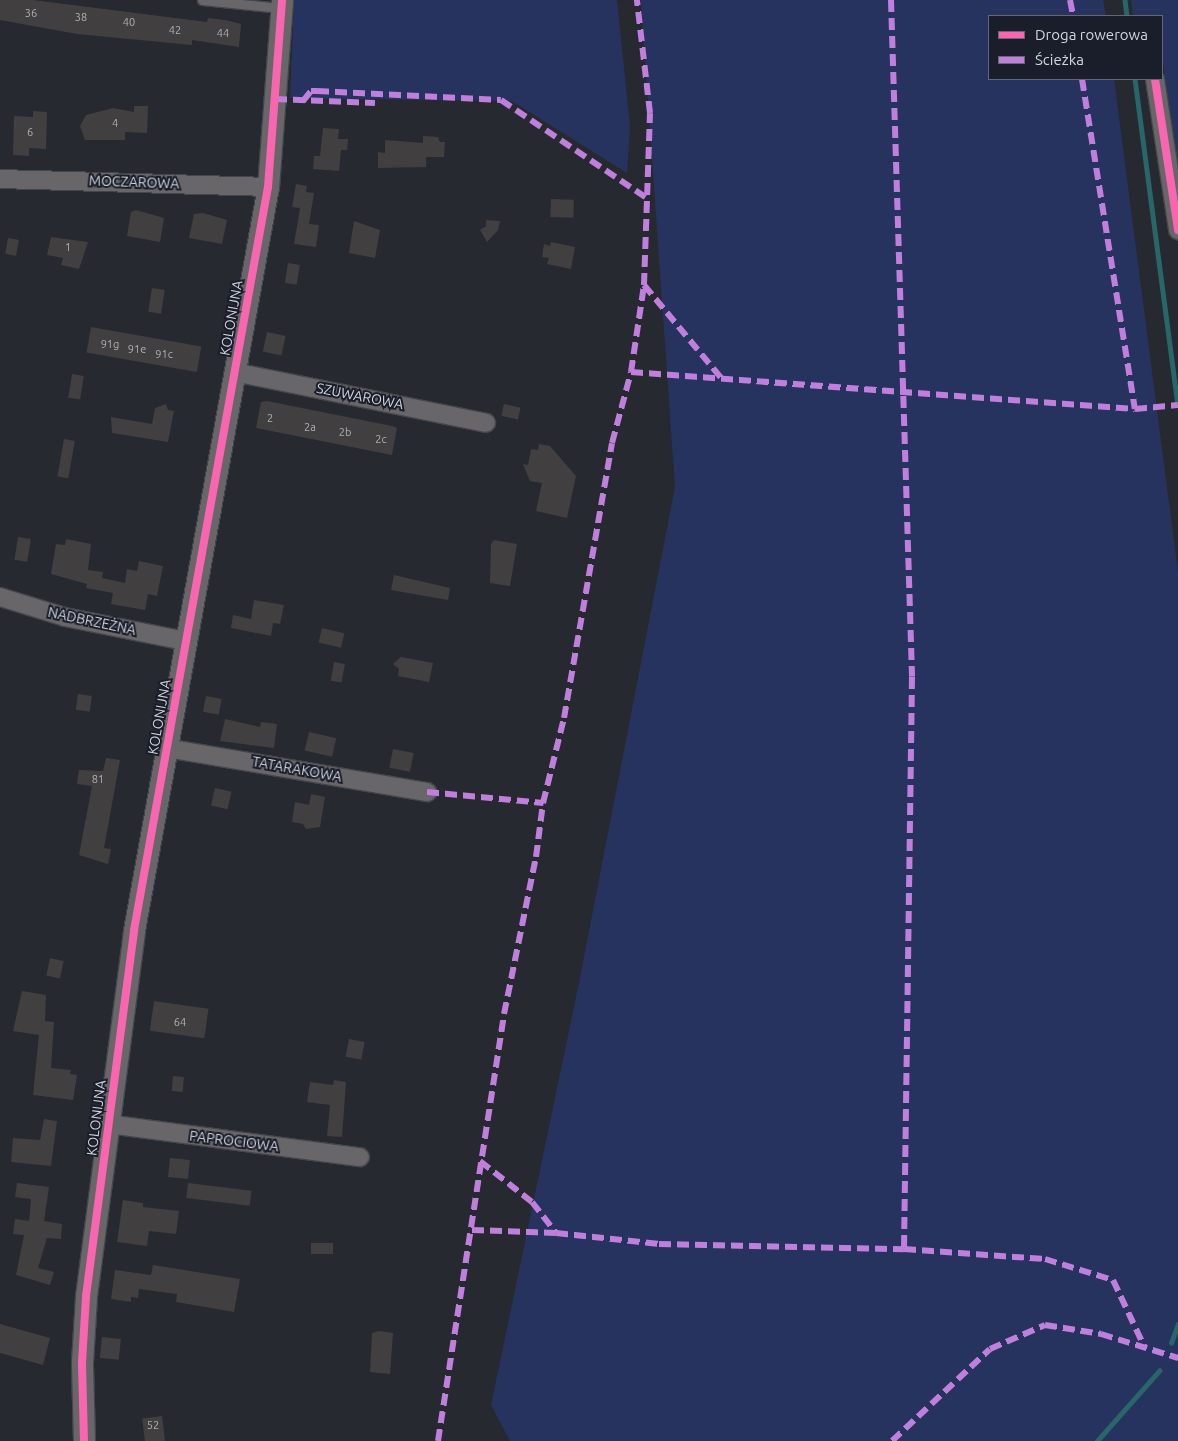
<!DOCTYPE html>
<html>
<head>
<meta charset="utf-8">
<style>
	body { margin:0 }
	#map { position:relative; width:1178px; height:1441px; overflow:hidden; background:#272930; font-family:Ubuntu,sans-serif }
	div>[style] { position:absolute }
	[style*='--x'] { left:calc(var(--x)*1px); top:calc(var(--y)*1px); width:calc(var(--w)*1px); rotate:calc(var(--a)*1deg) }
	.green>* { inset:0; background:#27335f }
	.stream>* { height:4.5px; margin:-2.25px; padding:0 2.25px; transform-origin:2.25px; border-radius:2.25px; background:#276669 }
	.building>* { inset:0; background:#413f40; transform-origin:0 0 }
	.roads { filter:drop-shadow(1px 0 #43464b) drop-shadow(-1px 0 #43464b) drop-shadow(0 1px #43464b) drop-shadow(0 -1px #43464b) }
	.service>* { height:9px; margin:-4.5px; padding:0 4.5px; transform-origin:4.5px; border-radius:4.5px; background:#686668 }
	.minor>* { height:18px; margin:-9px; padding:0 9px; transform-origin:9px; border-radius:9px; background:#686668 }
	.tertiary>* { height:21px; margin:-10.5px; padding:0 10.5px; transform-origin:10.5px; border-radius:10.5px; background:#686668 }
	.quiet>* { height:6px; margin-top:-3px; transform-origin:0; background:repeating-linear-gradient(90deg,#c07fdc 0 12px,transparent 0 18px) }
	.cycleway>* { height:8px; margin:-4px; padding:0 4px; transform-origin:4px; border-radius:4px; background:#f766af }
	span { translate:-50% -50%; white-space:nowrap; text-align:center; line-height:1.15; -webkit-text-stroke:4px #191e2a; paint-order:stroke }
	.number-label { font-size:11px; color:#aeb0b7 }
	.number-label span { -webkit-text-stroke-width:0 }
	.street-label { font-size:14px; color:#d3d6df }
	.legend { position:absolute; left:988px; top:15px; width:175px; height:65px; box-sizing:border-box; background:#191e2a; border:1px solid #636872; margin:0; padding:6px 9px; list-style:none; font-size:15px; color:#d3d6df }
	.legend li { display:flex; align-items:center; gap:10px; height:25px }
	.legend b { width:25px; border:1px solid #636872 }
</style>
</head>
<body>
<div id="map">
	<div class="green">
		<div style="clip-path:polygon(294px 0,617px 0,630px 127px,627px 173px,512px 101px,290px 98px)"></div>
		<div style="clip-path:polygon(641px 0,1103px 0,1106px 16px,989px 16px,989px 79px,1114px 79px,1178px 572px,1178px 1441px,510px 1441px,491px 1405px,579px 983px,675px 487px)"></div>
		<div style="clip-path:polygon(1131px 0,1178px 0,1178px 168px,1162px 54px,1162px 16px,1133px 16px)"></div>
	</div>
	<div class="stream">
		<div style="--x:1125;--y:0;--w:16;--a:83"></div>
		<div style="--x:1135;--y:79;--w:328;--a:82.5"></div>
		<div style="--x:1171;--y:1343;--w:20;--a:-70"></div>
		<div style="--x:1097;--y:1441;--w:94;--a:-48.5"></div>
	</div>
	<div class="building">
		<div style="clip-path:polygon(0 0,33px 0,207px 22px,208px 18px,225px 20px,241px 24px,239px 47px,192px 40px,192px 45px,77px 34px,0 20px)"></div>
		<div style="clip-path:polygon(134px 106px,148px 106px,147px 133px,125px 132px,125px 140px,85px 140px,80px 126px,86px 115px,113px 108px,134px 112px)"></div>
		<div style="clip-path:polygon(33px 111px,47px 112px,46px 149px,29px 148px,29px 156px,13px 155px,14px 116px,33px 117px)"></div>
		<div style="clip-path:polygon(323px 128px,339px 129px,338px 139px,348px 139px,347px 150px,341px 150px,339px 171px,313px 169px,314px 156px,320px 156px)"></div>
		<div style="clip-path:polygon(423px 136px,438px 137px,440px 142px,445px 142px,444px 157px,426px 157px,426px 167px,378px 168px,378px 152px,385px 153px,385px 140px,423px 143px)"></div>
		<div style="clip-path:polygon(296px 184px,307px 186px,306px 192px,314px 193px,309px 224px,319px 225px,316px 247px,294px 244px,300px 208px,292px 207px)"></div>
		<div style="left:551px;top:199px;width:23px;height:18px;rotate:2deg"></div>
		<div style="clip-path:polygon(136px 210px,164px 218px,160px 242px,127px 236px,131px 212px)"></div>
		<div style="clip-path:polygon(203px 213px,227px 220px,222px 244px,189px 238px,194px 214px)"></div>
		<div style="clip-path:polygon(486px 220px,500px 221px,498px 230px,487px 242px,480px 230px,486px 226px)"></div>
		<div style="clip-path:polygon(354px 221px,380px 230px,375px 258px,349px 253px)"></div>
		<div style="clip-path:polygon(51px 237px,88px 242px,79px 269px,61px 265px,63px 258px,47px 255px)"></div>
		<div style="left:8px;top:238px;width:11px;height:16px;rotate:10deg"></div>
		<div style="clip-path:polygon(551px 242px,575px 247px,571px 269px,547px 264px,549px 258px,542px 257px,544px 244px,550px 246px)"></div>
		<div style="left:288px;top:263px;width:12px;height:20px;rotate:9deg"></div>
		<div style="left:152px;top:288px;width:13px;height:24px;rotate:9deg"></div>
		<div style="left:91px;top:327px;width:112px;height:26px;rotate:10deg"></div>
		<div style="left:267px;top:332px;width:19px;height:20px;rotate:12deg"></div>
		<div style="left:72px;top:374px;width:12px;height:24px;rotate:9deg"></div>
		<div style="clip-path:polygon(267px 401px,392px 426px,397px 428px,392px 455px,256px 428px,261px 402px)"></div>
		<div style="clip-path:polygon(166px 404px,168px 410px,174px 411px,168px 442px,112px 433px,111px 417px,152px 424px,155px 408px)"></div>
		<div style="left:504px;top:404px;width:17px;height:12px;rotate:13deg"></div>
		<div style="left:64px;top:439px;width:11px;height:38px;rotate:10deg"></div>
		<div style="clip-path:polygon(539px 444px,550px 446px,576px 476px,567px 518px,536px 511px,542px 483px,530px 481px,523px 464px,528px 465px,531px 449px,538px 450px)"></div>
		<div style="left:18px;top:537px;width:13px;height:23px;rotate:9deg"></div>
		<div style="clip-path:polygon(66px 539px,91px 544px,88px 570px,103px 572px,102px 578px,125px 583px,127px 569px,137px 571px,139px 561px,163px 566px,157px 596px,148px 594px,145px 610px,111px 604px,113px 593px,86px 588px,87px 584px,51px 574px,56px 544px,65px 545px)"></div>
		<div style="clip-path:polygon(494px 540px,517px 544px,510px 586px,490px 583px,491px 544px)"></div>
		<div style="clip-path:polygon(394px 575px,450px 588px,448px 600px,391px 590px)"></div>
		<div style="clip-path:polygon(254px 600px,284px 605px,280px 624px,273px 623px,271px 636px,231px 628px,233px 615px,251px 619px)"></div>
		<div style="left:322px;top:628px;width:23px;height:15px;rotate:13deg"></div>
		<div style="clip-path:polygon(401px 657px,433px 663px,429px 682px,398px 676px,399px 669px,393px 664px)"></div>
		<div style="left:334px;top:662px;width:11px;height:19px;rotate:10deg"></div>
		<div style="left:78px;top:694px;width:14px;height:16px;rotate:8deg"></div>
		<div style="left:206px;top:696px;width:16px;height:16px;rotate:11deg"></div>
		<div style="clip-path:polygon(225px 719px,260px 727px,261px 722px,277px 724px,274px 748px,220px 741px)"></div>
		<div style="left:309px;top:732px;width:28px;height:19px;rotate:13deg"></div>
		<div style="left:393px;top:749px;width:21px;height:19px;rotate:11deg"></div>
		<div style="clip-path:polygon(106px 758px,120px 760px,104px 848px,111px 849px,108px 864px,79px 855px,92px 786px,77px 784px,79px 770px,103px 771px)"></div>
		<div style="left:215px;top:788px;width:17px;height:18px;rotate:13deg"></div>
		<div style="clip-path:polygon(311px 794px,325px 797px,320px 827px,306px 829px,303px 824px,292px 822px,295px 802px,309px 805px)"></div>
		<div style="left:50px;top:958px;width:14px;height:18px;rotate:12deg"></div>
		<div style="clip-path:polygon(22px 991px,46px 995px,45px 1021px,54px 1022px,51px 1068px,71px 1070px,70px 1074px,77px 1075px,73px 1100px,33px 1095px,39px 1035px,13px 1031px)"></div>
		<div style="left:154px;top:1001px;width:55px;height:30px;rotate:8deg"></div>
		<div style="left:349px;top:1039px;width:16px;height:18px;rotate:11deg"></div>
		<div style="left:173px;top:1076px;width:11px;height:15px;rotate:5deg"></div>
		<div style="clip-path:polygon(334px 1080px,346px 1082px,342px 1137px,327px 1136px,330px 1105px,307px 1102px,310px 1082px,333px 1085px)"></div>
		<div style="clip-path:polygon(44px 1119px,57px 1121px,51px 1166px,11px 1162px,13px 1138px,40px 1140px)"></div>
		<div style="left:170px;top:1158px;width:20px;height:19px;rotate:6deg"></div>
		<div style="clip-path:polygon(17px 1183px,49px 1187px,44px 1221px,62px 1224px,61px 1239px,47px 1238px,38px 1268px,54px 1272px,50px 1285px,16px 1275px,24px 1235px,13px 1234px,15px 1219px,29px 1221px,31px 1199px,15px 1197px)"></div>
		<div style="left:188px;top:1183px;width:64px;height:15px;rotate:7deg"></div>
		<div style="clip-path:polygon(123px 1200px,143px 1203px,143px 1207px,179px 1211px,176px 1234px,149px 1231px,147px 1246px,117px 1242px)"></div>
		<div style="left:311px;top:1243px;width:22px;height:11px"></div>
		<div style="clip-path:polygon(153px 1265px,240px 1279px,234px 1312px,176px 1302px,177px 1294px,139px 1289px,138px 1298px,131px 1297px,131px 1302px,111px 1299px,115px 1270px,151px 1275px)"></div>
		<div style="clip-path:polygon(0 1324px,50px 1338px,43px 1365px,0 1353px)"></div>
		<div style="clip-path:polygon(379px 1331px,393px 1333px,390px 1374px,370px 1372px,372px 1333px)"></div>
		<div style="left:102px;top:1337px;width:19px;height:21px;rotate:6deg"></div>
		<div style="left:162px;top:1416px;width:25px;height:20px;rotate:83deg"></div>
	</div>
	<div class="roads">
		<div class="service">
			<div style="--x:202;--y:0;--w:79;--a:5.8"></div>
		</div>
		<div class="minor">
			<div style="--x:1155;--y:79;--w:153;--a:81.3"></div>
			<div style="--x:0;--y:179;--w:268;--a:1.7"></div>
			<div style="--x:234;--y:372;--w:257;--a:11.4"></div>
			<div style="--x:0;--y:597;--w:68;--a:17.1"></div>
			<div style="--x:65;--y:617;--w:122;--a:11.3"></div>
			<div style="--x:166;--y:748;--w:265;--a:9.6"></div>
			<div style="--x:108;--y:1124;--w:254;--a:7.5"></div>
		</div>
		<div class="tertiary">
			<div style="--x:84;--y:1441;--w:79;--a:-91.5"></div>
			<div style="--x:82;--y:1362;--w:66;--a:-86.5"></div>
			<div style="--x:86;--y:1296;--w:369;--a:-82.5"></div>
			<div style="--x:134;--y:930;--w:755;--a:-79.78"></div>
			<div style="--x:268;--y:187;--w:188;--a:-85.7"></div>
		</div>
	</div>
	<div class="quiet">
		<div style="--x:891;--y:0;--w:677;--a:88.22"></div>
		<div style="--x:912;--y:677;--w:572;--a:90.8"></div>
		<div style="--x:1070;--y:0;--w:16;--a:79"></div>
		<div style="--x:1082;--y:79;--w:334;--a:80.9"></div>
		<div style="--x:275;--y:99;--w:100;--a:2.3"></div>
		<div style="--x:303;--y:101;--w:13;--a:-51"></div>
		<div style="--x:311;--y:91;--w:6;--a:0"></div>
		<div style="--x:317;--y:91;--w:184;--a:2.8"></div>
		<div style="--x:501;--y:100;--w:176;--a:33.9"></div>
		<div style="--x:644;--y:285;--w:122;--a:50.3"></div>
		<div style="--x:631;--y:372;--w:505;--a:4.2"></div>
		<div style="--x:1135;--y:409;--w:43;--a:-5.3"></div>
		<div style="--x:427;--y:792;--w:117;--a:5.4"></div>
		<div style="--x:480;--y:1161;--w:66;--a:38.3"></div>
		<div style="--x:532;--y:1202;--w:39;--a:52"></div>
		<div style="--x:472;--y:1230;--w:84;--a:2"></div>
		<div style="--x:556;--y:1233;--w:104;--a:6.1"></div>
		<div style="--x:659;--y:1244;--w:245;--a:1.2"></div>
		<div style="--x:904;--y:1249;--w:141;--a:4.1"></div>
		<div style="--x:1045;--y:1259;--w:71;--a:17.2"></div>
		<div style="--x:1113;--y:1280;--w:75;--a:64.8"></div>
		<div style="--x:438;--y:1441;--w:432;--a:-81.2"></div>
		<div style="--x:504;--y:1014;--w:160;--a:-78.5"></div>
		<div style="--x:536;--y:857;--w:54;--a:-82.6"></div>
		<div style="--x:543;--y:803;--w:88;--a:-76.1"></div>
		<div style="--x:564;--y:718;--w:279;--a:-80.1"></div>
		<div style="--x:612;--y:443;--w:73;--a:-75"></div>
		<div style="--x:631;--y:372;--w:88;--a:-81.5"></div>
		<div style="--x:644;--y:285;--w:172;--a:-88"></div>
		<div style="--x:650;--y:113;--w:114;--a:-96.6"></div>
		<div style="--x:892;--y:1441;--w:134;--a:-43.2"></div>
		<div style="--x:990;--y:1349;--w:60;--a:-23.6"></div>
		<div style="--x:1045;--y:1325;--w:57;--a:9.1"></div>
		<div style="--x:1101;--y:1334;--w:81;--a:17.3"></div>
	</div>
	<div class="cycleway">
		<div style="--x:1155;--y:79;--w:153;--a:81.3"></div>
		<div style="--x:84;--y:1441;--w:79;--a:-91.5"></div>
		<div style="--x:82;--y:1362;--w:66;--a:-86.5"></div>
		<div style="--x:86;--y:1296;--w:369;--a:-82.5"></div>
		<div style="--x:134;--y:930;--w:755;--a:-79.78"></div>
		<div style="--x:268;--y:187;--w:188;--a:-85.7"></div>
	</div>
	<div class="number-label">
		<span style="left:31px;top:13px">36</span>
		<span style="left:81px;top:17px">38</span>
		<span style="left:129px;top:22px">40</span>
		<span style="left:175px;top:30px">42</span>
		<span style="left:223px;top:33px">44</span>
		<span style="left:115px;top:123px">4</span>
		<span style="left:30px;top:132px">6</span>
		<span style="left:68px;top:247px">1</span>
		<span style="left:110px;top:344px">91g</span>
		<span style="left:137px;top:349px">91e</span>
		<span style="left:164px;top:354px">91c</span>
		<span style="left:270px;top:418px">2</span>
		<span style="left:310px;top:427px">2a</span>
		<span style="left:345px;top:432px">2b</span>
		<span style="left:381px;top:439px">2c</span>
		<span style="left:98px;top:779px">81</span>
		<span style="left:180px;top:1022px">64</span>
		<span style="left:153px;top:1425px">52</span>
	</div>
	<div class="street-label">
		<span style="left:134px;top:182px;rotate:2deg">MOCZAROWA</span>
		<span style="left:231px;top:318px;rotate:-80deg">KOLONIJNA</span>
		<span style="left:360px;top:396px;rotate:11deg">SZUWAROWA</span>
		<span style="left:92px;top:621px;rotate:12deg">NADBRZEŻNA</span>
		<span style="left:159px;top:717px;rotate:-80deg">KOLONIJNA</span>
		<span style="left:297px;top:769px;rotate:10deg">TATARAKOWA</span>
		<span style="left:96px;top:1118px;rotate:-83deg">KOLONIJNA</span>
		<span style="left:234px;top:1141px;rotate:7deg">PAPROCIOWA</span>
	</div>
	<ul class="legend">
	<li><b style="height:6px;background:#f766af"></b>Droga rowerowa</li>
	<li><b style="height:6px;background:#c07fdc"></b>Ścieżka</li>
	</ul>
</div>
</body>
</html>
